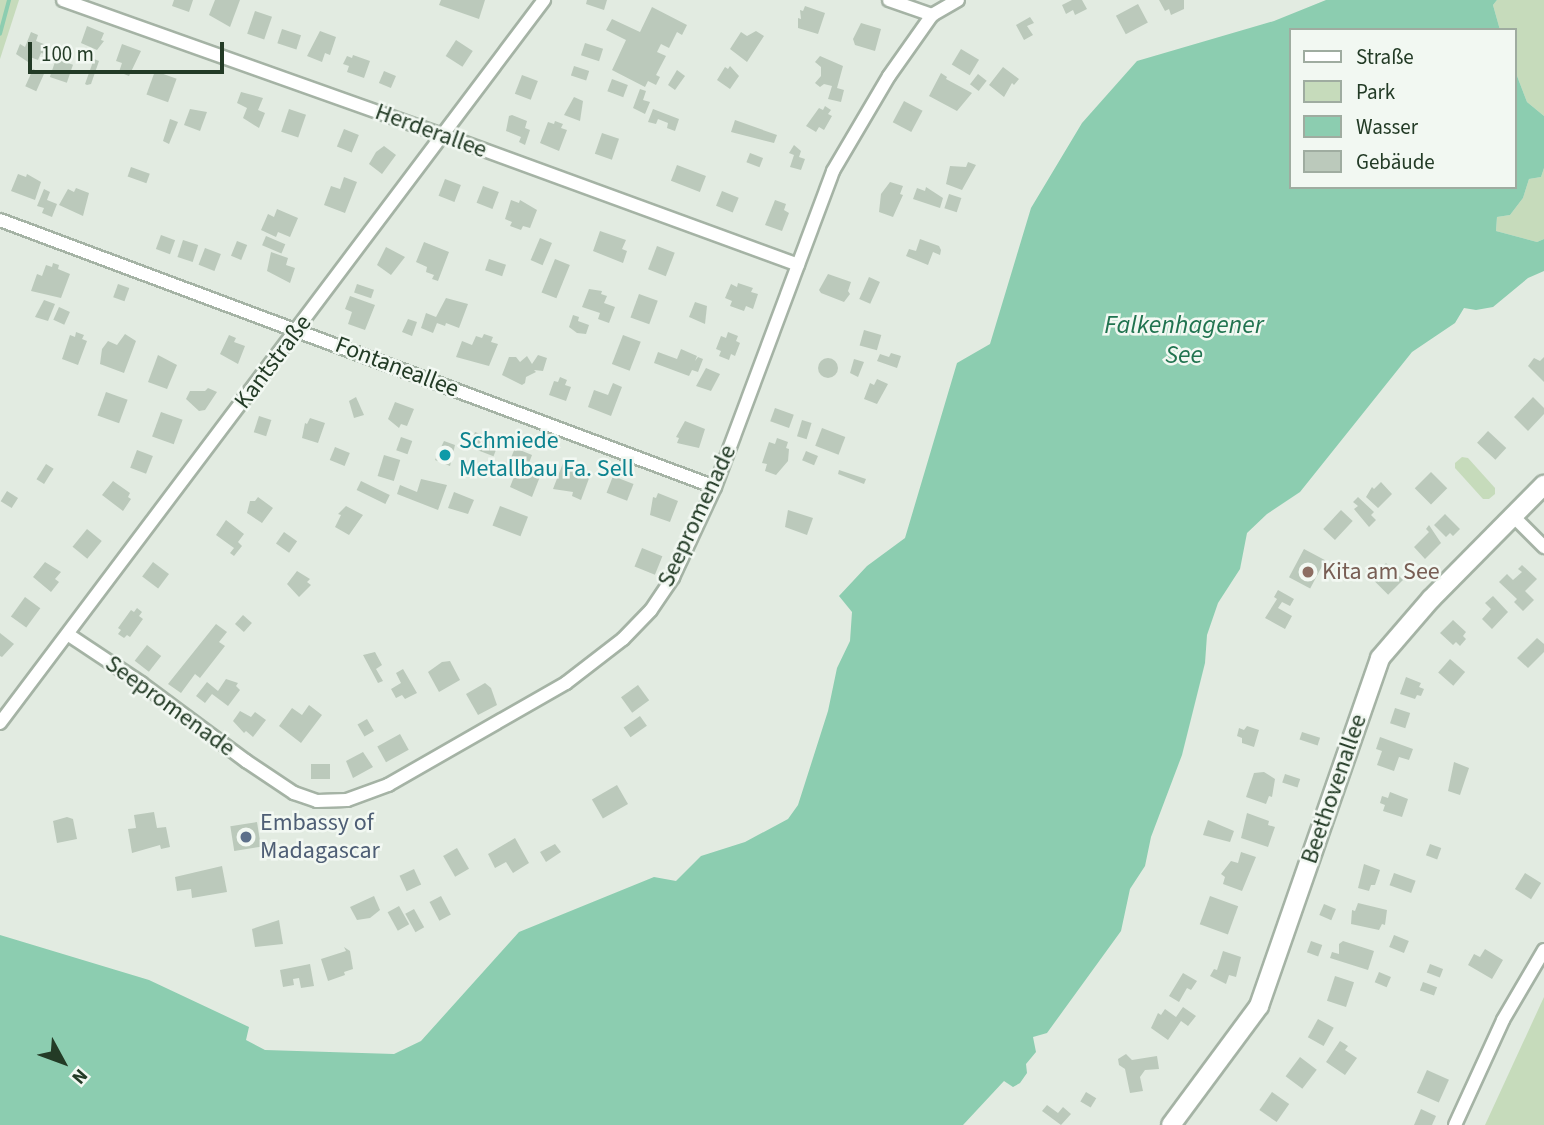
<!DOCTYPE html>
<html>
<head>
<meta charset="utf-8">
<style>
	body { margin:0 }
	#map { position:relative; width:1544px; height:1125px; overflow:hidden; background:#e2ebe1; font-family:"Source Sans 3",sans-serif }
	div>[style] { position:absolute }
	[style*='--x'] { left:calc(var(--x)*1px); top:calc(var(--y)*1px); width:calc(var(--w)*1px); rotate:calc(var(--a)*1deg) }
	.green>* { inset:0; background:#c6dbbb }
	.water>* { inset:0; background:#8ccdb0 }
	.stream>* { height:3.5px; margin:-1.75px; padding:0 1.75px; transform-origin:1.75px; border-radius:1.75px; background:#8ccdb0 }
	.building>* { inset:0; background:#bbc9bb; transform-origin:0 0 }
	.round { border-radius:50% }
	.roads { filter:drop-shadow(2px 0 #a5b3a5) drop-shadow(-2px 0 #a5b3a5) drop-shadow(0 2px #a5b3a5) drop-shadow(0 -2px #a5b3a5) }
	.street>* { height:12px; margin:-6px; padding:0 6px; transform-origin:6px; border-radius:6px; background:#fff }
	.secondary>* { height:18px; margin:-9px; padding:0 9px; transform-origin:9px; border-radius:9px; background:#fff }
	.dots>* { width:19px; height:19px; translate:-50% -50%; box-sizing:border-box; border:4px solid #f2f8f2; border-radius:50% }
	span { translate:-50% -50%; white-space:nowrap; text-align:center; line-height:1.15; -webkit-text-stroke:5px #f2f8f2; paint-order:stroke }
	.street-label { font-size:24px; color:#233b26 }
	.culture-label { font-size:24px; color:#0d838f }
	.left { translate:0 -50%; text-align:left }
	.education-label { font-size:24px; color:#785e54 }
	.service-label { font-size:24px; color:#4e5e75 }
	.water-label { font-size:26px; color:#20734f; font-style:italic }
	.legend { position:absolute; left:1289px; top:28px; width:228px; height:161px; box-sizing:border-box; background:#f2f8f2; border:2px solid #9faca0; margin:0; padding:9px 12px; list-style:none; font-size:21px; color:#233b26 }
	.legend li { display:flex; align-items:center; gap:14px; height:35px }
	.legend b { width:35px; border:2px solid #9faca0 }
	.north { position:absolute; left:28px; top:1027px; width:70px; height:70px; -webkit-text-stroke:5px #f2f8f2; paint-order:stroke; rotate:131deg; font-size:19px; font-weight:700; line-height:28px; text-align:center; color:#233b26 }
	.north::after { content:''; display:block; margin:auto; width:24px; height:32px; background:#233b26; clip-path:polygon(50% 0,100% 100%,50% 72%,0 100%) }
	.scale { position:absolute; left:28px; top:42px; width:196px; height:32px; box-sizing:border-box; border:4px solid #233b26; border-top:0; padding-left:9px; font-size:21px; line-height:24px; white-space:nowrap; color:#233b26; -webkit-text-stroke:5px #f2f8f2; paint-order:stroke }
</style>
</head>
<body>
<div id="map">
	<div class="green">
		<div style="clip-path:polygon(0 0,19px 0,0 59px)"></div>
		<div style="clip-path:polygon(1497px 0,1544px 0,1544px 116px,1527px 102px,1514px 68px,1514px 30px,1500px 30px,1493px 5px)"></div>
		<div style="clip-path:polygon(1544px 168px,1544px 239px,1537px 242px,1496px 231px,1497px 217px,1510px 215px,1523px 198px,1529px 179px,1541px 177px)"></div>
		<div style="clip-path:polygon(1462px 457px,1468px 458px,1495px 488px,1495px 494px,1489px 499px,1483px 499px,1455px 468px,1455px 463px)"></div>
		<div style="clip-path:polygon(1544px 997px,1544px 1125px,1485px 1125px)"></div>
	</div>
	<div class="water">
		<div style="clip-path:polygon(1326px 0,1497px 0,1493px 5px,1500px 30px,1290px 30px,1290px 187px,1514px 187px,1514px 68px,1527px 102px,1544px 116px,1544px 168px,1541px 177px,1529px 179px,1523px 198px,1510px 215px,1497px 217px,1496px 231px,1537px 242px,1544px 239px,1544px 271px,1528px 278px,1493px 307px,1476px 310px,1464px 308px,1455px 323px,1412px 352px,1300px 492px,1267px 514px,1247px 533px,1240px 569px,1218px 603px,1207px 635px,1205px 663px,1182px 755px,1151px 837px,1145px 866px,1130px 889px,1121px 931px,1047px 1033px,1033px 1037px,1036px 1052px,1026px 1064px,1027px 1073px,1020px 1083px,1013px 1087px,1004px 1081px,963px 1125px,0 1125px,0 935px,149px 980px,249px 1027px,246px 1040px,265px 1050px,394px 1054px,421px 1041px,519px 932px,654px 877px,676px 881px,701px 856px,745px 842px,788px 819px,798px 805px,828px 711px,837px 668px,850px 641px,852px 612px,839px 596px,867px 566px,905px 538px,957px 363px,990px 344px,1031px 208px,1082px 123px,1137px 61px,1274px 21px)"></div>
	</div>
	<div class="stream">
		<div style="--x:0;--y:34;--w:35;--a:-75"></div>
	</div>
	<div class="building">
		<div style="clip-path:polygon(174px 0,193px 0,189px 12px,172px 6px)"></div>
		<div style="clip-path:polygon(215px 0,240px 0,230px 27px,209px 15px)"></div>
		<div style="clip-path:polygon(441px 0,485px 0,479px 19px,439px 5px)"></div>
		<div style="clip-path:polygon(587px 0,607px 0,604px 10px,586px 4px)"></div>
		<div style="clip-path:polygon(1072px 0,1082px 0,1087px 9px,1075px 15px,1073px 10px,1066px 14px,1062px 5px)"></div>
		<div style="clip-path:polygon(1159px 0,1184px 0,1184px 9px,1171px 15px,1169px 9px,1165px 11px)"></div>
		<div style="left:1138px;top:4px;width:21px;height:25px;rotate:62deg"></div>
		<div style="clip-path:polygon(805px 6px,825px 13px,818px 34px,798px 28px,798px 18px,801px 19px,800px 10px,803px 11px)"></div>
		<div style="clip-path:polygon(652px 7px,687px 25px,682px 35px,677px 32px,669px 48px,661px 44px,657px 52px,666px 56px,656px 75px,660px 77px,656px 85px,648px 81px,645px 87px,612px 70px,626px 40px,606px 30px,612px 19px,640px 32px)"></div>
		<div style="left:255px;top:11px;width:18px;height:24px;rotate:19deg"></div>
		<div style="clip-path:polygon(1030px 17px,1034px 23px,1027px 26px,1033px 35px,1024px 40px,1016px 25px)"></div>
		<div style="clip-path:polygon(861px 23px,881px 29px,875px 51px,855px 45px,853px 39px)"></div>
		<div style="clip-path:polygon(87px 26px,104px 33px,101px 40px,104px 41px,97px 50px,81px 43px)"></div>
		<div style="left:282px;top:29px;width:20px;height:15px;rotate:18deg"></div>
		<div style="clip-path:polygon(320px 31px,336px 37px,330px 55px,325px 53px,322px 62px,307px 56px)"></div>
		<div style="clip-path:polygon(756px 31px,764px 36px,747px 62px,730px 49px,741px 32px,747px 36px)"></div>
		<div style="clip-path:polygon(31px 32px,38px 35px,36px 41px,49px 46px,46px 54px,41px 53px,38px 60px,30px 57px,28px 62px,16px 54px,20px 44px,25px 47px)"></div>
		<div style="left:456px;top:40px;width:20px;height:19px;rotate:33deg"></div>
		<div style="left:585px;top:43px;width:19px;height:13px;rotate:18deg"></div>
		<div style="clip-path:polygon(122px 44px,141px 51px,129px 76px,119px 72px,122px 63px,116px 61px)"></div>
		<div style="left:961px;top:49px;width:21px;height:18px;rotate:31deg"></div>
		<div style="clip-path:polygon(353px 55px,370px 61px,364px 78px,347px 72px,349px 66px,343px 64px,347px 56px,352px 58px)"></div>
		<div style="clip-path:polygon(820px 56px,843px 66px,837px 88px,844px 90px,841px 102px,828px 99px,832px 86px,824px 84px,820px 87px,815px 83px,821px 76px,821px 67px,815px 62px)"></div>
		<div style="left:56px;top:59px;width:18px;height:19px;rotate:19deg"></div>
		<div style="clip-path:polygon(94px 59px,99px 61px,91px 84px,87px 85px,85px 84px)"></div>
		<div style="left:574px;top:66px;width:16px;height:10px;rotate:18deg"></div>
		<div style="clip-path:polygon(730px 66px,739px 76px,730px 89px,717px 80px,725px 67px,728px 69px)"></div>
		<div style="clip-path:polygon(1003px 67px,1019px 79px,1014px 85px,1012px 83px,1004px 97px,989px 85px)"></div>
		<div style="left:33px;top:69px;width:12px;height:19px;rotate:24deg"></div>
		<div style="clip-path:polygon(677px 70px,685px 76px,675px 90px,668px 85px)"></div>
		<div style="left:155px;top:71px;width:23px;height:25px;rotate:20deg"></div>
		<div style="left:384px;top:71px;width:13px;height:13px;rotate:23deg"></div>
		<div style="clip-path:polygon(941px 73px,947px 77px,946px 79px,972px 93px,957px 111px,929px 96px)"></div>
		<div style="left:978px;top:74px;width:11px;height:13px;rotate:38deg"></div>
		<div style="left:522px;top:75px;width:17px;height:20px;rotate:21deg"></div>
		<div style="left:612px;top:79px;width:17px;height:13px;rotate:21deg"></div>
		<div style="clip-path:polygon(640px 89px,646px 91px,643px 100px,650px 102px,645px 114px,633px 108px)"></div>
		<div style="clip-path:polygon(241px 92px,263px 98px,258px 110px,265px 113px,259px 128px,243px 118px,247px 108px,237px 103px)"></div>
		<div style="clip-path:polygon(574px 97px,583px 101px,580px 121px,564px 115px)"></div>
		<div style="left:904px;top:101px;width:21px;height:24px;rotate:28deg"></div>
		<div style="clip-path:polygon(825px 106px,831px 110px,828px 114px,832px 116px,824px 130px,819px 127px,816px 132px,806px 126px,819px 108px,823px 110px)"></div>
		<div style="clip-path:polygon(190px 109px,207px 112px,200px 131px,184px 125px)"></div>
		<div style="left:289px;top:109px;width:18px;height:24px;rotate:19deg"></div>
		<div style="clip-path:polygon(653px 109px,679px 119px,675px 131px,667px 128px,668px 123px,658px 119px,656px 124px,648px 122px)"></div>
		<div style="clip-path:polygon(512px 115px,527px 121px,525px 128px,530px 130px,525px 145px,519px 142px,521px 137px,506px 131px,509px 116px)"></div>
		<div style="clip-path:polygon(170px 119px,178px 122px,169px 144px,163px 141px)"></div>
		<div style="clip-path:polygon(735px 120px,777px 135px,774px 143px,731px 132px)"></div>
		<div style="clip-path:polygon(555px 121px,563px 124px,561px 128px,567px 130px,559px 151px,540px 143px,548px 122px,554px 124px)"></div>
		<div style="left:344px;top:129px;width:16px;height:19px;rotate:22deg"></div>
		<div style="left:602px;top:133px;width:18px;height:22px;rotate:19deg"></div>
		<div style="clip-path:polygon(794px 145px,801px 151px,799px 157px,805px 159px,801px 170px,790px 167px,794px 155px,789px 153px)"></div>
		<div style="clip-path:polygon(384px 146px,396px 155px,382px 174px,369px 164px,376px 152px)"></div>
		<div style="left:750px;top:153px;width:14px;height:10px;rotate:21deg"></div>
		<div style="clip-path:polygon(968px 162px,976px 165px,962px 190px,946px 184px,950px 166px,966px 167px)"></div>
		<div style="left:677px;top:165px;width:31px;height:17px;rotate:21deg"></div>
		<div style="left:131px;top:167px;width:20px;height:10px;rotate:20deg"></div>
		<div style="clip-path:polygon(18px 174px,26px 177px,27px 174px,41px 182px,35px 200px,11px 191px)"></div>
		<div style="clip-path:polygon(344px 177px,357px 182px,345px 213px,324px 205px,331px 186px,340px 189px)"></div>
		<div style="left:445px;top:179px;width:17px;height:18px;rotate:21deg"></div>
		<div style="clip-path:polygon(890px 182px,903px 186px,900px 194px,903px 195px,893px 217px,879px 212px,881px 194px)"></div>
		<div style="left:483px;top:186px;width:17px;height:18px;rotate:21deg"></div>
		<div style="clip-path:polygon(926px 187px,943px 198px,940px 208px,913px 199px,917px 188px,925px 191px)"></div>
		<div style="clip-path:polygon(76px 188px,89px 193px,83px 216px,59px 205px,68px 189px,74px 192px)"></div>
		<div style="clip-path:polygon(44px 189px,50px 192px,47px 200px,57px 204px,52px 217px,42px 213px,44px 208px,37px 206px)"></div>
		<div style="left:722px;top:191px;width:18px;height:16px;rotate:22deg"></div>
		<div style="left:949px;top:194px;width:13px;height:15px;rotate:18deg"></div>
		<div style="clip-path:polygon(511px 200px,519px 203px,520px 200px,537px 210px,530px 228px,523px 226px,521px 230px,510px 226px,512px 222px,505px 219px)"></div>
		<div style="clip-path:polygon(775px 200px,786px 204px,784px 210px,789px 213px,782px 231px,765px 225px)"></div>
		<div style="clip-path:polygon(277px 209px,298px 218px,290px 237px,278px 232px,276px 237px,261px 230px,268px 214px,274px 217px)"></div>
		<div style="clip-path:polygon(600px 231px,626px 240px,622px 249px,627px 251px,623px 263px,593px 251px)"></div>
		<div style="left:161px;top:235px;width:15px;height:15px;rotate:20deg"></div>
		<div style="left:266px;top:236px;width:21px;height:10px;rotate:23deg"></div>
		<div style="left:540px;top:238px;width:13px;height:24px;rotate:23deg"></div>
		<div style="clip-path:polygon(920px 239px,939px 246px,941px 250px,940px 255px,933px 252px,928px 265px,906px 256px,909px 249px,916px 251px)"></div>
		<div style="left:183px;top:240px;width:16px;height:18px;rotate:18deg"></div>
		<div style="left:237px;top:241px;width:11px;height:16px;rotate:22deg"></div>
		<div style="clip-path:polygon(424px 242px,449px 252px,438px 281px,432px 279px,434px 275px,426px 272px,427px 267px,416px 262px)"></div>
		<div style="left:657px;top:246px;width:19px;height:25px;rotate:21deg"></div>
		<div style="clip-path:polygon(386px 247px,405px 257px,391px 275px,377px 265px)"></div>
		<div style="left:205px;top:248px;width:17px;height:18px;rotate:21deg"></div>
		<div style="clip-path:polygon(271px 252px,288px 258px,286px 265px,295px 268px,290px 283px,267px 271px)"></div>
		<div style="left:489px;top:259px;width:18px;height:12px;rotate:19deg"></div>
		<div style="left:555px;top:259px;width:16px;height:36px;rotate:22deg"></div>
		<div style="clip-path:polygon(53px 263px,59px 265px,58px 269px,70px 274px,61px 298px,31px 291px,37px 274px,42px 276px,46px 265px,52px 267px)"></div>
		<div style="clip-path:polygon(828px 274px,851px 282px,848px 291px,850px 294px,844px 302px,821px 293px,819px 290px)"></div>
		<div style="left:869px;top:277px;width:12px;height:24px;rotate:24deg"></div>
		<div style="clip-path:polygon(738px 283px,753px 288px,751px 292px,758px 294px,753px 309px,746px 306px,744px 311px,730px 306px,732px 301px,725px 298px,731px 284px,737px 287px)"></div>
		<div style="left:118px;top:284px;width:12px;height:14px;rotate:20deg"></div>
		<div style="left:357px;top:284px;width:18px;height:9px;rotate:19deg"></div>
		<div style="clip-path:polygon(589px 289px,602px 291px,601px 294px,607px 296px,604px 303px,615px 307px,609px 323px,598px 319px,600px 313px,582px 307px)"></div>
		<div style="left:639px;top:294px;width:20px;height:25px;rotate:20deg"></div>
		<div style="clip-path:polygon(350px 296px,375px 305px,365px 330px,348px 324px,352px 312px,345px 309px)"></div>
		<div style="clip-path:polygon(446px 298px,468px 304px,459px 328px,446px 323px,445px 326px,437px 323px,433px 333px,421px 328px,426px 313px,436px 317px)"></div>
		<div style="clip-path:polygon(44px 300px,55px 304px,48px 321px,35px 317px)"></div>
		<div style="clip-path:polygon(695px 302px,707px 306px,705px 324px,689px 317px)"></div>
		<div style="left:59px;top:307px;width:12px;height:14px;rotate:24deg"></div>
		<div style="clip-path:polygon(573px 315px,579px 317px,578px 321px,589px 325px,586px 334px,577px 333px,569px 327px)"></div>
		<div style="clip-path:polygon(408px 319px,417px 322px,412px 336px,402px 332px)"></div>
		<div style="left:864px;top:330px;width:18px;height:16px;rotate:16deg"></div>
		<div style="clip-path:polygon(76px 332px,84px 335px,82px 339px,87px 341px,78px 365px,62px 359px,70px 335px,75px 337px)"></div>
		<div style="clip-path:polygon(728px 332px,738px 336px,736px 341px,740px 343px,735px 356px,731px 354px,729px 360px,719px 356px,721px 351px,716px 349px,721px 336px,726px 338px)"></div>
		<div style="clip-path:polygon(125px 334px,136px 341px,124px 373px,100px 364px,102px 349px,108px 341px,117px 345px)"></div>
		<div style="clip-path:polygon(484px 334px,493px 337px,491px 342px,498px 344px,489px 366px,456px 357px,462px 341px,472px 345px,476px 336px,482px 338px)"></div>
		<div style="clip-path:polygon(229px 335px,236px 338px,234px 342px,245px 346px,238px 364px,220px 354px)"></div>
		<div style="left:623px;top:335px;width:19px;height:31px;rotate:21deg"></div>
		<div style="clip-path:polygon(681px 349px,697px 356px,695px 361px,698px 357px,703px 359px,698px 372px,692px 370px,689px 376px,654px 363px,658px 352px,677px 359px)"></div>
		<div style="clip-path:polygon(891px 353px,901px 356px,897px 368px,877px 361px,880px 354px,889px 357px)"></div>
		<div style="clip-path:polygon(158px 355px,177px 365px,167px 389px,148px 382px)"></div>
		<div style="clip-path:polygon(538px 355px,547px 358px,543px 371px,534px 370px,536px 372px,526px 377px,525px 383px,522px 385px,502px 375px,509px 357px,516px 357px,520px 362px,527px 356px,532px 364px)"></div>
		<div style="clip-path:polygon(1544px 357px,1544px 382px,1528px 366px,1534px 358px,1540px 361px)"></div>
		<div class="round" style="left:818px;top:358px;width:20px;height:20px"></div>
		<div style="clip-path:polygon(854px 359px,864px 362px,858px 377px,850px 373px)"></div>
		<div style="clip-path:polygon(706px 368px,720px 374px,711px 391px,696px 386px)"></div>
		<div style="clip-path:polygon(560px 377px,567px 380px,565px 385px,571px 387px,566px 401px,549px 395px,554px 381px,558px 382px)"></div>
		<div style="clip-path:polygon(877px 379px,888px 384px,877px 404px,864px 399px,870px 383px,874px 385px)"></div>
		<div style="clip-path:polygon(613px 383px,622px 387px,611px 416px,588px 407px,594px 390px,608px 395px)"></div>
		<div style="clip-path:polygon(208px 388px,217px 392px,205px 410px,199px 411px,186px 399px,190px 391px,205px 391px)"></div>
		<div style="left:106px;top:392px;width:23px;height:25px;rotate:20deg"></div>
		<div style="clip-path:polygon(356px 397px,364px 415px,354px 418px,349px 401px)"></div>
		<div style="clip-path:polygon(1533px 397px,1544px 408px,1544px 414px,1528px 431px,1514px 417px)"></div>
		<div style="clip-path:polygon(395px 402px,414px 409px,407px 426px,401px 424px,399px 428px,388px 419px)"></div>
		<div style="left:775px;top:408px;width:20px;height:14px;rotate:20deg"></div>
		<div style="left:161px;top:412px;width:23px;height:26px;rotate:20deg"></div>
		<div style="left:259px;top:416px;width:13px;height:17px;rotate:18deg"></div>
		<div style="clip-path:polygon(310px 418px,325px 423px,318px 443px,302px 438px,305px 423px,307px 424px)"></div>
		<div style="left:802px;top:420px;width:10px;height:17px;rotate:17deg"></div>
		<div style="clip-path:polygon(685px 421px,705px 429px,699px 448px,677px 443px,679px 438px,676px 437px)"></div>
		<div style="left:822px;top:428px;width:25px;height:19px;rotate:21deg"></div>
		<div style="left:1488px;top:431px;width:25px;height:16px;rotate:43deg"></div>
		<div style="left:475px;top:432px;width:26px;height:16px;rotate:21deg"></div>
		<div style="left:401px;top:437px;width:12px;height:14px;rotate:20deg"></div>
		<div style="clip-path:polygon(777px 438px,788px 442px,786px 448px,789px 449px,788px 461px,776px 475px,765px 471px,767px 464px,762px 463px,769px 442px,775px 444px)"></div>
		<div style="clip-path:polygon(444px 441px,455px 445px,450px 466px,435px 460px)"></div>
		<div style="left:335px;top:447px;width:16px;height:14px;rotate:22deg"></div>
		<div style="clip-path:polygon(515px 448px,532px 455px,527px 468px,541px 474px,532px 497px,510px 487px,517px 469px,508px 465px)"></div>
		<div style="left:137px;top:450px;width:17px;height:19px;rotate:21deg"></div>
		<div style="left:806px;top:451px;width:13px;height:10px;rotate:23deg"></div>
		<div style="left:384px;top:455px;width:17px;height:22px;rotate:17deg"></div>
		<div style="clip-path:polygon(563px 463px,591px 473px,581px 500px,572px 496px,573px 492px,553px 489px)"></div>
		<div style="left:46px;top:464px;width:9px;height:18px;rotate:32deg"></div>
		<div style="clip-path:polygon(839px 470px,866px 479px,864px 484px,838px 474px)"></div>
		<div style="left:1431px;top:472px;width:23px;height:23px;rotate:45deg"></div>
		<div style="left:613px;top:476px;width:22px;height:18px;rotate:21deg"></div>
		<div style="clip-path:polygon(421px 479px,447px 485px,438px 510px,397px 494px,400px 485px,417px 492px)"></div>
		<div style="clip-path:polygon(113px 481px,130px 493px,128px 497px,131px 499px,123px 511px,102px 495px)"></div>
		<div style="left:361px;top:481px;width:32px;height:10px;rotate:26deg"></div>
		<div style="clip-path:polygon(1381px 482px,1392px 494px,1378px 508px,1366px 497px,1372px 487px,1374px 489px)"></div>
		<div style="left:7px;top:491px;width:13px;height:12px;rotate:32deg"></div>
		<div style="clip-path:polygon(454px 492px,474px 500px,468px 514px,448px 508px)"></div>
		<div style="clip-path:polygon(658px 493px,678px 501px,670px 522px,650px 515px,653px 497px,656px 498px)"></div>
		<div style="clip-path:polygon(258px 497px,273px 508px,262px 523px,247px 513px,250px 501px,255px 501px)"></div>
		<div style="clip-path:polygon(1358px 497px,1374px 512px,1371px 515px,1376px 520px,1369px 527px,1354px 509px,1358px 506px,1353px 502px)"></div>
		<div style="clip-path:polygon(346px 506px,363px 515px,349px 535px,335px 527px,341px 515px,338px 514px)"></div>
		<div style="left:500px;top:506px;width:30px;height:21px;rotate:21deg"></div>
		<div style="clip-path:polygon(788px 510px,813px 518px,807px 535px,785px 527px)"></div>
		<div style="left:1341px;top:510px;width:16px;height:26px;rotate:43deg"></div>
		<div style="clip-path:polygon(1445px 514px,1460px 529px,1453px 536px,1450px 533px,1446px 537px,1434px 525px)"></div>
		<div style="clip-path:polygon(226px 520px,244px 534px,238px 542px,242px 546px,234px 556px,230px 553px,234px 548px,216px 535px)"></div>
		<div style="clip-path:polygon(1429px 525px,1441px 543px,1425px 559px,1414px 547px,1429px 532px,1426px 529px)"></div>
		<div style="left:87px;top:529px;width:19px;height:23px;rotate:39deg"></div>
		<div style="left:284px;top:532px;width:16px;height:14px;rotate:35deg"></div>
		<div style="left:642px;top:548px;width:22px;height:20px;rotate:22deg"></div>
		<div style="left:1304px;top:549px;width:24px;height:32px;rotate:28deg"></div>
		<div style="clip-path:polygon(45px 562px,61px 572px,55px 579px,59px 582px,51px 592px,33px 577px)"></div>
		<div style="left:153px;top:562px;width:20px;height:18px;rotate:37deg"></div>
		<div style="left:1386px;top:563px;width:24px;height:21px;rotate:45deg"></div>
		<div style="clip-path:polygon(1522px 565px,1537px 579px,1525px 591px,1534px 600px,1523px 611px,1514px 602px,1517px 599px,1499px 582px,1507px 574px,1513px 580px,1522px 572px,1518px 569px)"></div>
		<div style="clip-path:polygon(297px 571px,310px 579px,307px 582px,311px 585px,299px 597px,287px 584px)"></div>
		<div style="clip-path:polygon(1278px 590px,1294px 599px,1290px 606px,1282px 602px,1278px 608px,1292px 616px,1285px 629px,1265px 618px,1277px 599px,1274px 597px)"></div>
		<div style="clip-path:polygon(1493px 596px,1508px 612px,1492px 629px,1482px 619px,1491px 609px,1485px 603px)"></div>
		<div style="left:25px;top:597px;width:19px;height:24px;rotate:36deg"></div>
		<div style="clip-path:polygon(137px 608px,142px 612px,139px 616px,143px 619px,130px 637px,127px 635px,124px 638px,118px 634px,121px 630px,118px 628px,131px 610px,134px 612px)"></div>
		<div style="left:243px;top:615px;width:12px;height:12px;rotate:42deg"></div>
		<div style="clip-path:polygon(1453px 620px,1466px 632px,1463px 636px,1466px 639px,1460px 646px,1456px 642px,1453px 645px,1440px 633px)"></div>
		<div style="clip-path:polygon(216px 624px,227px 632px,219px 642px,225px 646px,200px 678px,195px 674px,181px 693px,168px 684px)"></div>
		<div style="clip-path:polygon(0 633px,14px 644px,2px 657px,0 656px)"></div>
		<div style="clip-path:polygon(1537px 638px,1544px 644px,1544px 652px,1528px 668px,1517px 658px)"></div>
		<div style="left:147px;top:645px;width:18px;height:20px;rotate:38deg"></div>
		<div style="clip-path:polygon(375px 652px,382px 665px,376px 669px,383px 681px,378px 683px,363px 655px)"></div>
		<div style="left:1450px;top:659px;width:20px;height:18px;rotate:41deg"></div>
		<div style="clip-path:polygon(450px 661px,460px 680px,439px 692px,428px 672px,442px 662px)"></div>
		<div style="clip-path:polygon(403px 669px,417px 693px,405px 699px,402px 695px,396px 698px,391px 689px,401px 683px,396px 673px)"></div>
		<div style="clip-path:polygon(1406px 677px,1421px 683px,1419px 687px,1424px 689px,1421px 696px,1417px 695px,1415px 699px,1400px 694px)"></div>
		<div style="clip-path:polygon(226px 679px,238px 683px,236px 686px,240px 690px,228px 706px,212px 694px,205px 703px,196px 696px,207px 682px,218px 691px)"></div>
		<div style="clip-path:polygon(485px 683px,491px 688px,497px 705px,478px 715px,466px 694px)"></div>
		<div style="left:638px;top:685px;width:19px;height:21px;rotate:54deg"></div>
		<div style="clip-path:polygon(309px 705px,322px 715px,301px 743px,279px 726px,292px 708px,302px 715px)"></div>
		<div style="left:1395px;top:708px;width:16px;height:16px;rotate:18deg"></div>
		<div style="clip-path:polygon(240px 711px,251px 717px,255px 712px,266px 720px,253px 737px,246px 731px,244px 733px,233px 721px)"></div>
		<div style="left:640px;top:716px;width:12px;height:20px;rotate:55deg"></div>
		<div style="left:367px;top:719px;width:14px;height:11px;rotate:60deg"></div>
		<div style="clip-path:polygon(1247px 726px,1259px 730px,1254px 747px,1242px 743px,1242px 738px,1237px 736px,1239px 728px,1244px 730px)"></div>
		<div style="left:1302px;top:732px;width:19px;height:8px;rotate:18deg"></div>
		<div style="left:400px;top:734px;width:18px;height:26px;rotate:61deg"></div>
		<div style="clip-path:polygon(1380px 737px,1413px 749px,1409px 760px,1399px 757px,1394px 771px,1377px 765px,1382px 751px,1376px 749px)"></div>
		<div style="clip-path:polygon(363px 752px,373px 767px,353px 778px,346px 761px)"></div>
		<div style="clip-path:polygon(1454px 762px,1469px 768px,1460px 795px,1448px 791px)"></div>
		<div style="left:311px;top:764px;width:19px;height:15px"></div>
		<div style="clip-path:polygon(1264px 772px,1275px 779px,1272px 797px,1269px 796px,1266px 804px,1246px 797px,1254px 773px)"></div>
		<div style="left:1285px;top:774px;width:16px;height:9px;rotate:18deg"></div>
		<div style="left:617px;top:785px;width:22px;height:29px;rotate:60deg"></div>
		<div style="clip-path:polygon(1390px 792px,1408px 799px,1402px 817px,1383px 811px,1385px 805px,1380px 803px,1382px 796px,1388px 798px)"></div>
		<div style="clip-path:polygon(154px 812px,157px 828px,166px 827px,170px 847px,161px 849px,160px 845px,132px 853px,128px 829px,136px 828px,134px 815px)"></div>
		<div style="clip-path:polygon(1247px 813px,1269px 821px,1268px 825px,1275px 827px,1268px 847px,1241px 838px)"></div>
		<div style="clip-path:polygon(67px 817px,73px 819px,77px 839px,57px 843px,53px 821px)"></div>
		<div style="clip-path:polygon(1208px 820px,1234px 831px,1230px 842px,1203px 835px)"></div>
		<div style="left:257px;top:822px;width:25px;height:27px;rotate:81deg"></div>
		<div style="clip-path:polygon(515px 838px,529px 863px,513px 873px,506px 862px,495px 868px,488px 854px)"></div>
		<div style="clip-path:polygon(555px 844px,561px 852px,546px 862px,540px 852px)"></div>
		<div style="left:1430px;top:844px;width:12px;height:12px;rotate:20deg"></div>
		<div style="left:457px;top:848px;width:24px;height:16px;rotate:60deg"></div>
		<div style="clip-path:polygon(1241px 852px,1256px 857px,1242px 891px,1223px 884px,1225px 877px,1221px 874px,1231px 861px,1238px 863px)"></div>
		<div style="clip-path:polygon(1364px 864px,1380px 870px,1375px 885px,1371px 885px,1369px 891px,1358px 888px)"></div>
		<div style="clip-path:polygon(222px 866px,227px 892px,192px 898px,191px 889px,177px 891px,175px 877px)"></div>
		<div style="left:414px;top:869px;width:17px;height:16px;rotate:65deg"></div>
		<div style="left:1394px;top:873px;width:23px;height:13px;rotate:20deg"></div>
		<div style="left:1525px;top:873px;width:19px;height:19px;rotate:32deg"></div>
		<div style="clip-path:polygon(374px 896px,380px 910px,370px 918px,357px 920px,350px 907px)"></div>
		<div style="left:441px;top:896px;width:21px;height:13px;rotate:62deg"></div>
		<div style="left:1210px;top:896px;width:30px;height:30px;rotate:20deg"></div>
		<div style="clip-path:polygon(1358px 903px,1387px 910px,1385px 925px,1382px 924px,1379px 930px,1351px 924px,1352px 910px,1355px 911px)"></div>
		<div style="left:1324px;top:904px;width:13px;height:12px;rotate:23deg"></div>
		<div style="left:399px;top:906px;width:21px;height:13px;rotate:61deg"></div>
		<div style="left:414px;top:909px;width:21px;height:10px;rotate:61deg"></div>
		<div style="clip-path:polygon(279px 920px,283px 944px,255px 947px,252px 929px)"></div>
		<div style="left:1394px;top:935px;width:16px;height:13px;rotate:22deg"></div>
		<div style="left:1311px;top:941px;width:12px;height:12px;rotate:20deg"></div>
		<div style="clip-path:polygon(1343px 941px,1374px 951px,1368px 970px,1330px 958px,1332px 952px,1339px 954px,1339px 944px)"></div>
		<div style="clip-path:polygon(344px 947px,350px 951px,353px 969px,344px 972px,345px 975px,328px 981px,321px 959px,346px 951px)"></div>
		<div style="clip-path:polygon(1485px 949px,1503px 960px,1492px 979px,1468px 965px,1474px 954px,1480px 957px)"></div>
		<div style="clip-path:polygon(1223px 951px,1241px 957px,1236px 977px,1229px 975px,1226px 984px,1210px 976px,1214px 969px,1217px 970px)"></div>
		<div style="clip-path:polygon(310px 964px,314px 986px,301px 988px,299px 978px,293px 979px,294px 985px,283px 987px,280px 970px)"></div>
		<div style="left:1430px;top:964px;width:14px;height:9px;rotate:21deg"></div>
		<div style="left:1379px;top:972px;width:13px;height:11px;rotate:23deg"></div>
		<div style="clip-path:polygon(1183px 973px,1197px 981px,1191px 990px,1187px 988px,1179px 1002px,1169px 996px)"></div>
		<div style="left:1335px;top:976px;width:20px;height:26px;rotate:18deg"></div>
		<div style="left:1423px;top:982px;width:15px;height:9px;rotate:20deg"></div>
		<div style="clip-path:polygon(1183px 1007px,1196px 1016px,1188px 1026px,1181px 1021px,1168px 1040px,1151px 1028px,1158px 1013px,1161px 1015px,1165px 1009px,1176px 1017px)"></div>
		<div style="left:1318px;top:1019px;width:18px;height:21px;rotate:29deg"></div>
		<div style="clip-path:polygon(1340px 1041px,1348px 1046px,1345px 1050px,1357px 1058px,1345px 1075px,1326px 1062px)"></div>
		<div style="clip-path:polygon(1126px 1054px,1132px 1060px,1157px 1056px,1159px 1069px,1145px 1070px,1140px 1077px,1143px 1091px,1130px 1093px,1125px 1069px,1119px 1065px,1118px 1059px)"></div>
		<div style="left:1300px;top:1057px;width:21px;height:24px;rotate:37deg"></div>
		<div style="left:1427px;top:1070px;width:24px;height:25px;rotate:24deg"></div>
		<div style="left:1086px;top:1092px;width:12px;height:11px;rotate:31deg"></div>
		<div style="left:1272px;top:1092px;width:21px;height:22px;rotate:35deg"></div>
		<div style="clip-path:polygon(1047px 1105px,1058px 1113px,1063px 1107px,1071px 1114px,1061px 1125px,1042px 1111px)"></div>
		<div style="clip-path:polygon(1421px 1109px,1436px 1116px,1432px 1125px,1414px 1125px)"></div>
	</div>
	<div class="roads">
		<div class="street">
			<div style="--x:63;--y:0;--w:403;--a:19.6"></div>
			<div style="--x:443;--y:135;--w:378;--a:20.1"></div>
			<div style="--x:889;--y:0;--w:46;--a:19.2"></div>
			<div style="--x:0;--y:220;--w:763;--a:20.48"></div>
			<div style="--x:1513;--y:516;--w:44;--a:45"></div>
			<div style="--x:69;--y:635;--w:87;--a:33.7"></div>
			<div style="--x:141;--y:683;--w:131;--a:36.6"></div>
			<div style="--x:246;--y:761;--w:58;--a:33.7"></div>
			<div style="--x:294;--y:793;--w:24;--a:19"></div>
			<div style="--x:317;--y:801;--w:30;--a:-2"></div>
			<div style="--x:347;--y:800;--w:44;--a:-20.1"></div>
			<div style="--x:388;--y:785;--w:205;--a:-29.8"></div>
			<div style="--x:566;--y:683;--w:72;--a:-37.7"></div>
			<div style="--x:623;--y:639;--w:40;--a:-46"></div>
			<div style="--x:651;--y:610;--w:40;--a:-56"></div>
			<div style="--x:673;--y:577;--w:99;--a:-65"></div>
			<div style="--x:715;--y:487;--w:337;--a:-69.5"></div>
			<div style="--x:833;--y:171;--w:110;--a:-59.5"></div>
			<div style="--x:889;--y:76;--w:75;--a:-54.8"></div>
			<div style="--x:932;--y:15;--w:30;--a:-30"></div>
			<div style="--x:0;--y:723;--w:905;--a:-53.04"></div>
			<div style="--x:1455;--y:1125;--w:115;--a:-65.4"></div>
			<div style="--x:1503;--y:1020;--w:81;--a:-59.6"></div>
		</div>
		<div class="secondary">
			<div style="--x:1171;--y:1125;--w:148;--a:-53.5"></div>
			<div style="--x:1259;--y:1006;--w:368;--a:-70.8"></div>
			<div style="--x:1380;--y:658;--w:78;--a:-49.2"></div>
			<div style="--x:1431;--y:599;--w:161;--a:-45.3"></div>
		</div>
	</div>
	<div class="dots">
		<div style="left:445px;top:455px;background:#0f9aa8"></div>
		<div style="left:1308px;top:572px;background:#8d6e63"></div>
		<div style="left:246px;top:837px;background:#5c6f8a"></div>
	</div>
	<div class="street-label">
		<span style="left:431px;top:131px;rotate:20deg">Herderallee</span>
		<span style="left:273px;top:362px;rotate:-53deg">Kantstraße</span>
		<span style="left:397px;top:367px;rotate:21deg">Fontaneallee</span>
		<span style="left:697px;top:516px;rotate:-65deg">Seepromenade</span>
		<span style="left:170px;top:706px;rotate:36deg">Seepromenade</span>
		<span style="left:1334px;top:789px;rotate:-71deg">Beethovenallee</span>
	</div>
	<div class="culture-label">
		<span class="left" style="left:459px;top:455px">Schmiede<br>Metallbau Fa. Sell</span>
	</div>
	<div class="education-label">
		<span class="left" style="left:1322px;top:572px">Kita am See</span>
	</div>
	<div class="service-label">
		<span class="left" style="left:260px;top:837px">Embassy of<br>Madagascar</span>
	</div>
	<div class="water-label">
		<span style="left:1184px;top:340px">Falkenhagener<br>See</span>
	</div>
	<ul class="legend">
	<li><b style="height:9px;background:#fff"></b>Straße</li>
	<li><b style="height:19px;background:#c6dbbb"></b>Park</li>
	<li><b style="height:19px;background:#8ccdb0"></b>Wasser</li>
	<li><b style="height:19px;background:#bbc9bb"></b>Gebäude</li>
	</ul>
	<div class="north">N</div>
	<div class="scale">100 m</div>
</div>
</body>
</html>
